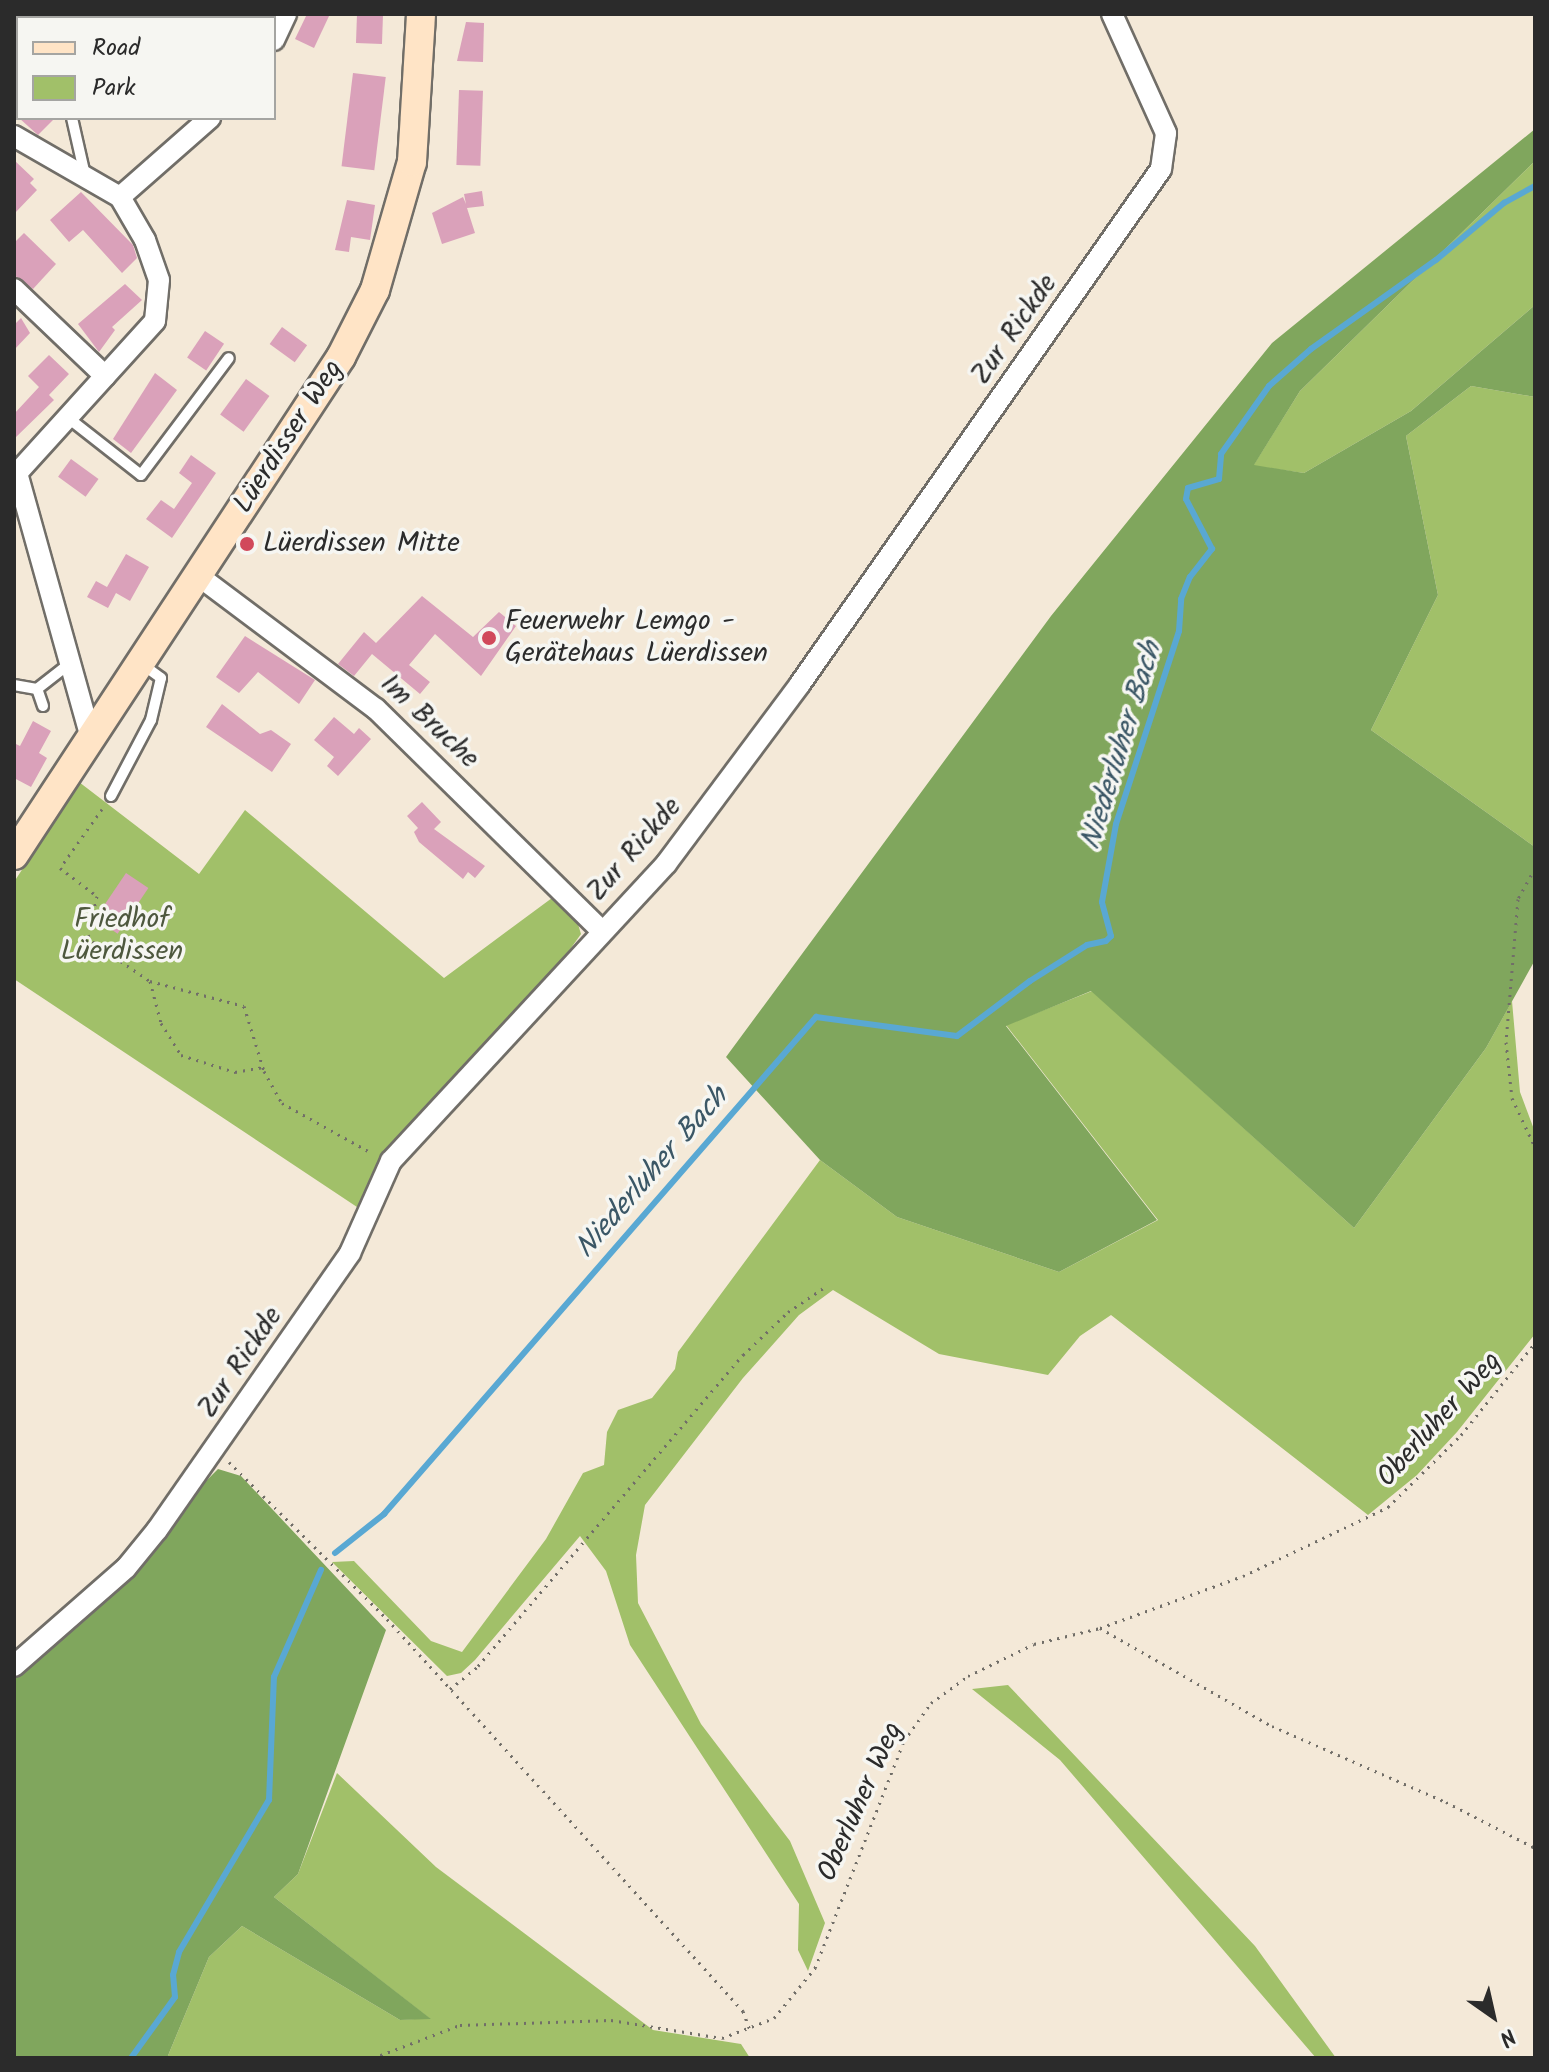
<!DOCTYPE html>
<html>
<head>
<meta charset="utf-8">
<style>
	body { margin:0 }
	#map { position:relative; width:1549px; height:2072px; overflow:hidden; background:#f4e9d8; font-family:Kalam,sans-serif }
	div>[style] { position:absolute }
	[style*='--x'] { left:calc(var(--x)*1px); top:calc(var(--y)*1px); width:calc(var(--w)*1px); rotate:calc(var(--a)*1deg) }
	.green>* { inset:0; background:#a1c069 }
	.forest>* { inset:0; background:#80a65d }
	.stream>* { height:6px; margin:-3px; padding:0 3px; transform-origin:3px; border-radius:3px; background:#59a8d3 }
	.building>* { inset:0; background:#daa1ba; transform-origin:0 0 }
	.path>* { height:3px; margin-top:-1.5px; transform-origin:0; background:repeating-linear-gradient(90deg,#716e68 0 2px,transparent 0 8px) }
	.roads { filter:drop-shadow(2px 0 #716e68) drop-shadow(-2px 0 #716e68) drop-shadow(0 2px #716e68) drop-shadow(0 -2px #716e68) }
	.service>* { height:10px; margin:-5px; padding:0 5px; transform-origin:5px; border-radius:5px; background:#fff }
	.minor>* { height:20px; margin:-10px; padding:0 10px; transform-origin:10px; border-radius:10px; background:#fff }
	.secondary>* { height:28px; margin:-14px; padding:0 14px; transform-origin:14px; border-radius:14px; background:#ffe4c6 }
	.dots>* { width:22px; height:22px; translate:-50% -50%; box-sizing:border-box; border:4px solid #f6f6f2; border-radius:50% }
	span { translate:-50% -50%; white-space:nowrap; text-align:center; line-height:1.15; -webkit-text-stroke:7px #f6f6f2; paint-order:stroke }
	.street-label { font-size:28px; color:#2b2b2b }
	.poi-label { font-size:28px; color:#2b2b2b }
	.left { translate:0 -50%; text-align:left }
	.park-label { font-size:28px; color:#4e583e }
	.water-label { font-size:30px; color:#3b5766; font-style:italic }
	.frame { position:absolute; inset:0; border:16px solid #2b2b2b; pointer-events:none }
	.legend { position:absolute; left:16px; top:16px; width:260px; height:104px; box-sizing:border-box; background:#f6f6f2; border:2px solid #a5a5a2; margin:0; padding:10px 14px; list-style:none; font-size:24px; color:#2b2b2b }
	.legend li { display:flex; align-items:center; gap:16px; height:40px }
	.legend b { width:40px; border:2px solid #a5a5a2 }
	.north { position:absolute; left:1453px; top:1976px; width:80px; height:80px; -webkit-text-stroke:6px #f6f6f2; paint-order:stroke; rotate:146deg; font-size:22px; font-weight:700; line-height:32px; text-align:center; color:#2b2b2b }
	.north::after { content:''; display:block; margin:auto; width:28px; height:36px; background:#2b2b2b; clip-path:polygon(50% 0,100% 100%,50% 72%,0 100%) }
</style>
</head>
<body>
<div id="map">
	<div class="green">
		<div style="clip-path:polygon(1535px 161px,1535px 305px,1411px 411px,1304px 473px,1253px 466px,1300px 391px)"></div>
		<div style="clip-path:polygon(1471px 386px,1535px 397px,1535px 847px,1371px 730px,1438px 595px,1406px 436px)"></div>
		<div style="clip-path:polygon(79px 782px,199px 874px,245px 810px,444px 978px,552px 898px,577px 921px,581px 934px,556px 969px,436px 1095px,382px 1161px,360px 1209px,14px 979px,14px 882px)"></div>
		<div style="clip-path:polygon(1092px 991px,1354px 1228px,1486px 1048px,1512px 1001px,1520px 1092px,1535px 1132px,1535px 1334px,1457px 1432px,1417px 1475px,1368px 1515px,1111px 1315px,1080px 1336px,1048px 1375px,939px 1354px,833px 1290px,799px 1315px,743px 1378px,645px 1505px,636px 1555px,638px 1603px,701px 1724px,790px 1841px,825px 1923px,808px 1971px,798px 1950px,799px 1904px,630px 1645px,606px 1571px,580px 1536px,475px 1660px,461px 1673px,447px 1676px,332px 1562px,354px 1561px,431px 1641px,462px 1652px,546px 1539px,583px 1473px,604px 1465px,607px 1432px,618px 1410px,652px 1398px,675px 1369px,678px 1352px,820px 1160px,897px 1217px,1059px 1272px,1158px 1220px,1006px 1025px)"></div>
		<div style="clip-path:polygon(1008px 1685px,1255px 1946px,1336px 2058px,1316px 2058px,1060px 1760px,972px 1689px)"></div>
		<div style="clip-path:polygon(337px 1773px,436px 1867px,653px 2030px,741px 2044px,750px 2058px,167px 2058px,209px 1957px,242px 1926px,400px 2020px,429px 2018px,274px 1897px,298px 1874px)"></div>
	</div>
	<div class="forest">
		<div style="clip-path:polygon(1535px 129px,1535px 161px,1300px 391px,1254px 465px,1304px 473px,1411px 411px,1535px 305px,1535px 397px,1471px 386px,1406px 436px,1438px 595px,1371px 730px,1535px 847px,1535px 960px,1486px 1048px,1354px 1228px,1091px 991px,1006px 1026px,1157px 1220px,1059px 1272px,897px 1217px,820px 1160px,726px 1057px,1051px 616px,1272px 343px)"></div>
		<div style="clip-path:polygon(218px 1469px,241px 1476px,386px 1630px,298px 1874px,274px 1897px,431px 2019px,400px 2020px,242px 1926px,209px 1957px,167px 2058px,14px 2058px,14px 1674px)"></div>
	</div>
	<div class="stream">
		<div style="--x:335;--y:1553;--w:63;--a:-38.5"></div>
		<div style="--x:384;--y:1514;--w:659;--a:-49"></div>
		<div style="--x:816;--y:1017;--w:142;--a:7.7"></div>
		<div style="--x:957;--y:1036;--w:91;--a:-37"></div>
		<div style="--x:1030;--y:981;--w:67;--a:-32.3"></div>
		<div style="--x:1087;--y:945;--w:19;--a:-12"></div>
		<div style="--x:1106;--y:941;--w:7;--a:-45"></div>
		<div style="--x:1111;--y:936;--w:35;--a:-105"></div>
		<div style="--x:1102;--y:902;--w:79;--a:-79.8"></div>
		<div style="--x:1116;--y:824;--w:203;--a:-71.9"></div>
		<div style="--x:1179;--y:631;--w:32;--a:-86"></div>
		<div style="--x:1181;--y:599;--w:24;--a:-68"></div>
		<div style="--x:1190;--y:577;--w:36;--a:-52"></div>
		<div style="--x:1212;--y:549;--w:56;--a:-117.5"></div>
		<div style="--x:1186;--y:499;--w:11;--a:-80"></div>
		<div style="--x:1188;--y:488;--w:32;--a:-16"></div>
		<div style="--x:1219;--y:479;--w:25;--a:-85"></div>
		<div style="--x:1221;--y:454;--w:83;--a:-54.8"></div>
		<div style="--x:1269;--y:386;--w:56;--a:-41.4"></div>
		<div style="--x:1311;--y:349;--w:153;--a:-35.5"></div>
		<div style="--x:1436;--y:260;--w:89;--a:-40"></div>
		<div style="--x:1504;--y:203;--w:35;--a:-29"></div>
		<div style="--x:131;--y:2058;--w:75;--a:-54.2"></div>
		<div style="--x:175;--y:1997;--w:22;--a:-95"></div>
		<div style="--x:173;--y:1975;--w:24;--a:-75"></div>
		<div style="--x:179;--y:1952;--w:177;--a:-59.4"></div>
		<div style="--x:269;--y:1800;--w:123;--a:-87.7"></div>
		<div style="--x:274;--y:1677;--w:117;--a:-66.3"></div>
	</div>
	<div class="building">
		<div style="clip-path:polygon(307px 14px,330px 14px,314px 48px,295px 39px)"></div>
		<div style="left:357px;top:14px;width:26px;height:29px;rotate:2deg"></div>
		<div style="clip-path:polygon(466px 22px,484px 23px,483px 62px,457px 61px)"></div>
		<div style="left:353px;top:73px;width:33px;height:94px;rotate:7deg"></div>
		<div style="left:459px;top:90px;width:24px;height:75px;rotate:2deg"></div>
		<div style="clip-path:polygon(19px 118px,55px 118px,38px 135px)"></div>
		<div style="clip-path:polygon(14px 160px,34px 179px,30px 183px,37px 190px,14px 214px)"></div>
		<div style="clip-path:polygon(482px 191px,484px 206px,467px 208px,475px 233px,442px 244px,432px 213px,463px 197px,466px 204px,464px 194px)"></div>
		<div style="clip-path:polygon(81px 192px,133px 245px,137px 258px,122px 273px,83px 230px,69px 242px,50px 220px)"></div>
		<div style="clip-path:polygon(347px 200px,375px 205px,370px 240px,351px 237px,349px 252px,335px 250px)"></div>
		<div style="clip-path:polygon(24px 233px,56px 264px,33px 289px,14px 275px,14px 243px)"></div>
		<div style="clip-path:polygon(125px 284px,142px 300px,112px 327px,115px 330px,99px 352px,78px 324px)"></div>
		<div style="clip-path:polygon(21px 318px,30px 333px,14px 350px,14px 325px)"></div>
		<div style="left:282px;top:327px;width:31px;height:21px;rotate:36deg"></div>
		<div style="left:205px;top:331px;width:23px;height:32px;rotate:34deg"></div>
		<div style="clip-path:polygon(49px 355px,69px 374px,49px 395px,54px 400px,14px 439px,14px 414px,39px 387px,28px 376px)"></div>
		<div style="clip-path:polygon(155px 373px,177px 390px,131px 453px,113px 439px)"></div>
		<div style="left:246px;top:379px;width:29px;height:44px;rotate:36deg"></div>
		<div style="clip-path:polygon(191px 455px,216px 473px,172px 538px,146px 519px,161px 500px,174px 509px,192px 483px,179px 473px)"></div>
		<div style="left:71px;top:459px;width:34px;height:22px;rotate:36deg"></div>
		<div style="clip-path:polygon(126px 554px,149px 567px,130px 601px,116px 593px,108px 608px,87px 597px,96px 581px,107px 587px)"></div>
		<div style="clip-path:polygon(422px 596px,473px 637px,499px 612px,516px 626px,481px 676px,435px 634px,409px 665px,430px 682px,420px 694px,372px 654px,354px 676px,338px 664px,364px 632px,376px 643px)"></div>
		<div style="clip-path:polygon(245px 636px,315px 680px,299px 704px,258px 672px,239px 693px,216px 677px)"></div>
		<div style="clip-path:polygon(222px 704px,260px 734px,271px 730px,291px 744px,272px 772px,206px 727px)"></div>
		<div style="clip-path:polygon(334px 717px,354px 734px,359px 728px,371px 739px,338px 776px,327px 766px,334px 757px,314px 740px)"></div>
		<div style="clip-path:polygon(33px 721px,51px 731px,39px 753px,47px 758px,31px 787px,14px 778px,14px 743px,20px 746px)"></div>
		<div style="clip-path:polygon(422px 802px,441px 822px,434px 829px,485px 866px,475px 878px,468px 872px,463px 879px,419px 842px,414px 832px,418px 828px,407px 816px)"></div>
		<div style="left:126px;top:873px;width:27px;height:55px;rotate:34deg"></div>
	</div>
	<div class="path">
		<div style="--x:102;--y:809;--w:72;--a:125.4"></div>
		<div style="--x:60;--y:868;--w:46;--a:37.1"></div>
		<div style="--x:97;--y:896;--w:40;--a:103"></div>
		<div style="--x:88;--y:935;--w:10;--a:53"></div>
		<div style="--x:94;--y:943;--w:68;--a:34.2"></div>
		<div style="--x:150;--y:981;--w:97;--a:14.9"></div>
		<div style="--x:244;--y:1006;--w:68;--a:72.9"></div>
		<div style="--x:264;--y:1071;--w:37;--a:61"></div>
		<div style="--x:282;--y:1103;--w:103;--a:29.1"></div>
		<div style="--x:1535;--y:868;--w:35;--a:119"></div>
		<div style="--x:1518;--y:899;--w:144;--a:94.8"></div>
		<div style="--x:1506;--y:1042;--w:56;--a:83.9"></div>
		<div style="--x:1512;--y:1098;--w:54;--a:64.9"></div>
		<div style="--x:150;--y:981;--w:43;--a:75.3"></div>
		<div style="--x:161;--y:1023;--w:38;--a:58"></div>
		<div style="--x:181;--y:1055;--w:57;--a:17.5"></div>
		<div style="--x:235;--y:1072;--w:29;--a:-10"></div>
		<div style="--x:229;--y:1462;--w:223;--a:44.8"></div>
		<div style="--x:387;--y:1619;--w:530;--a:47.76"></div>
		<div style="--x:743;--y:2011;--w:20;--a:70"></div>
		<div style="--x:1100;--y:1628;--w:198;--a:29.7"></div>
		<div style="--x:1272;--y:1726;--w:190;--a:23.6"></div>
		<div style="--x:1446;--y:1802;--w:100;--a:27.3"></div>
		<div style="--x:450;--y:1689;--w:36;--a:-39"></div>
		<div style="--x:478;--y:1666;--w:409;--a:-49.6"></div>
		<div style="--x:743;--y:1355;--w:62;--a:-43.7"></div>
		<div style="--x:788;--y:1312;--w:45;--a:-34"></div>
		<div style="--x:373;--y:2058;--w:93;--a:-20.8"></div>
		<div style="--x:460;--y:2025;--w:151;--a:-1.9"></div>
		<div style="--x:611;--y:2020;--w:112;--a:9.2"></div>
		<div style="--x:722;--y:2038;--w:56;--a:-21"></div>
		<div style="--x:774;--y:2018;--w:65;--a:-50.6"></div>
		<div style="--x:815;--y:1968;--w:244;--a:-68.6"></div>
		<div style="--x:904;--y:1741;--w:47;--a:-54.6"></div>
		<div style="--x:931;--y:1703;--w:46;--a:-36.1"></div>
		<div style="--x:968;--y:1676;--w:73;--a:-25.9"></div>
		<div style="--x:1034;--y:1644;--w:68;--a:-13.6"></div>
		<div style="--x:1100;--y:1628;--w:152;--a:-20"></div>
		<div style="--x:1243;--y:1576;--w:161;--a:-25.4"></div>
		<div style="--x:1388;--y:1507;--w:103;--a:-44.6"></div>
		<div style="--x:1461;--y:1435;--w:118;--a:-51.2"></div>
	</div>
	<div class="roads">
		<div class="service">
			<div style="--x:49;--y:14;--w:4;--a:76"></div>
			<div style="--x:72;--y:118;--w:58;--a:77.2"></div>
			<div style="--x:67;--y:417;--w:94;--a:38.1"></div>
			<div style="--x:141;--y:475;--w:146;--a:-53.1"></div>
			<div style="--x:14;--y:685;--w:23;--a:10"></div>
			<div style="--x:43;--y:706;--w:18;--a:-109"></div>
			<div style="--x:37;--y:689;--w:39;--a:-38"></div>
			<div style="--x:111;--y:796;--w:86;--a:-62.2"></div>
			<div style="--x:151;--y:720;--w:43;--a:-76.6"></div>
			<div style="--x:161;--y:678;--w:22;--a:-144"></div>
		</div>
		<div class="minor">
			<div style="--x:274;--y:40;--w:29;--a:-65"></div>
			<div style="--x:14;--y:136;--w:122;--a:29.9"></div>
			<div style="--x:120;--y:197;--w:50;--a:59.8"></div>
			<div style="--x:145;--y:240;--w:42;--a:70.7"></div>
			<div style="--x:159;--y:280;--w:41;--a:95.6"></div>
			<div style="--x:155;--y:321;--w:205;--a:132.2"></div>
			<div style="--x:17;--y:473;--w:275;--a:74.4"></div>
			<div style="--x:120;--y:197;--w:120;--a:-41.3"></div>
			<div style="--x:14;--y:289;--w:126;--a:43.7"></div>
			<div style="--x:200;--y:577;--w:220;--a:36.9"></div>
			<div style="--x:376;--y:709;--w:315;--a:44.5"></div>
			<div style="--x:14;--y:1666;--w:149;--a:-41.2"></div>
			<div style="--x:126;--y:1568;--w:49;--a:-50.8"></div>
			<div style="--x:157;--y:1530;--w:338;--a:-55.1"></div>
			<div style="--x:350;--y:1253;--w:101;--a:-66"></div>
			<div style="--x:391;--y:1161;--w:405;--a:-47.2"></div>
			<div style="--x:666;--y:864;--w:224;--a:-53.3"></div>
			<div style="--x:800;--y:684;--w:629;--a:-54.97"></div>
			<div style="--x:1161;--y:169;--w:36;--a:-82"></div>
			<div style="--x:1166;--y:133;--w:131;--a:-114.4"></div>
		</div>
		<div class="secondary">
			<div style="--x:14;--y:855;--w:596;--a:-56.71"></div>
			<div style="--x:341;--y:357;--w:75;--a:-63.1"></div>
			<div style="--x:375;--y:290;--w:133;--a:-73.9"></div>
			<div style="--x:412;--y:162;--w:148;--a:-86.5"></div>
		</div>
	</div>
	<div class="dots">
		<div style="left:247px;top:544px;background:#d1495b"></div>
		<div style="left:489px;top:638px;background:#d1495b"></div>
	</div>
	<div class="street-label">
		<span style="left:1015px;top:330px;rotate:-55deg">Zur Rickde</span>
		<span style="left:289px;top:437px;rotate:-57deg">Lüerdisser Weg</span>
		<span style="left:429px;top:722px;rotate:43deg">Im Bruche</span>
		<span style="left:635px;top:850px;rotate:-49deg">Zur Rickde</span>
		<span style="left:241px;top:1363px;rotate:-56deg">Zur Rickde</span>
		<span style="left:1440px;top:1420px;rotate:-48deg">Oberluher Weg</span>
		<span style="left:861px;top:1802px;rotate:-66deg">Oberluher Weg</span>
	</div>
	<div class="poi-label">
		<span class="left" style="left:263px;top:544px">Lüerdissen Mitte</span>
		<span class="left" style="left:505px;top:638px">Feuerwehr Lemgo -<br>Gerätehaus Lüerdissen</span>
	</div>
	<div class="park-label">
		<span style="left:122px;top:936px">Friedhof<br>Lüerdissen</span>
	</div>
	<div class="water-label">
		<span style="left:1122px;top:746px;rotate:-73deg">Niederluher Bach</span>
		<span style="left:652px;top:1173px;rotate:-49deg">Niederluher Bach</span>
	</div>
	<div class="frame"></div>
	<ul class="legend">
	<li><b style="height:10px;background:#ffe4c6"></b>Road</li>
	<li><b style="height:22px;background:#a1c069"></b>Park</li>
	</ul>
	<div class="north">N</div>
</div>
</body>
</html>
